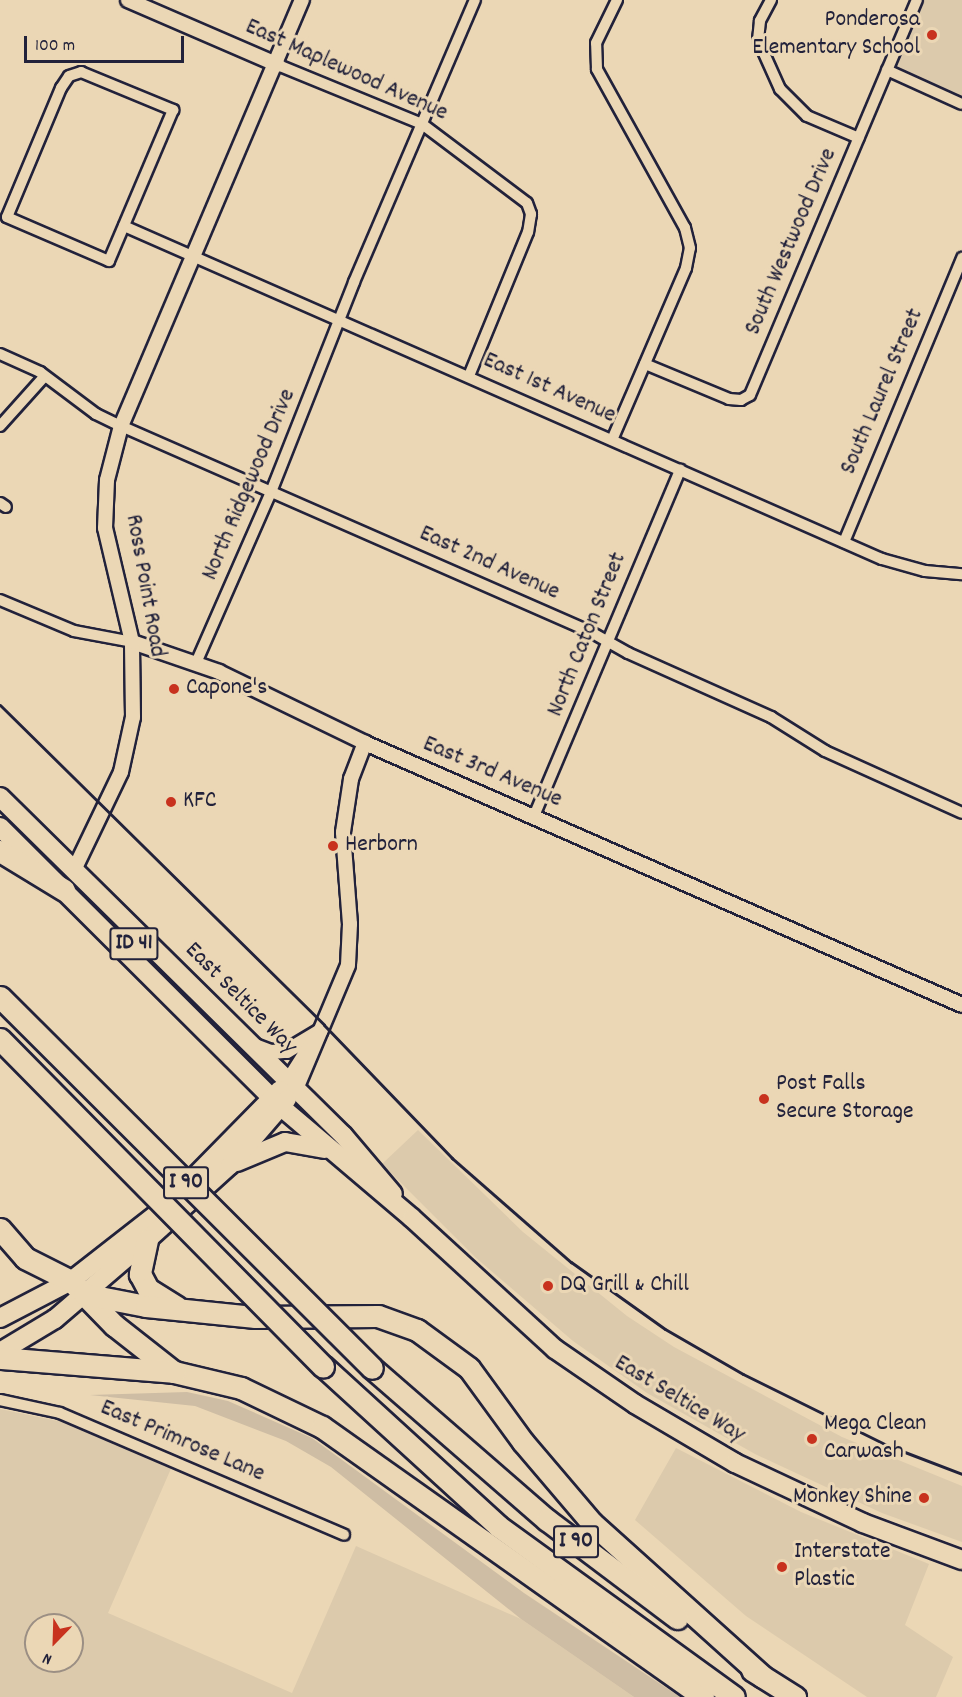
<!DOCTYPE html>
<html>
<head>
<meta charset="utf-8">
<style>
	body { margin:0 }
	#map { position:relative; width:962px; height:1697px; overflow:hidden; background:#ebd7b5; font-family:Dekko,sans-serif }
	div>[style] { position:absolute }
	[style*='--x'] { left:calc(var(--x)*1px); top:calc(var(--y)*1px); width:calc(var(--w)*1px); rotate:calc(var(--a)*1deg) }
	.built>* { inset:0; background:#dccaac }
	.green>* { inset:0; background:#cebda4 }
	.roads { filter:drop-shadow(2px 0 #22223b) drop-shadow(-2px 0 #22223b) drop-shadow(0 2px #22223b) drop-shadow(0 -2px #22223b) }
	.minor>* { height:10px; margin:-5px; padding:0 5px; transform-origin:5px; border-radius:5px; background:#ebd7b5 }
	.tertiary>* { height:14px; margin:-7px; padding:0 7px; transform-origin:7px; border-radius:7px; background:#ebd7b5 }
	.primary>* { height:18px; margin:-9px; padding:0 9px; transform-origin:9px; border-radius:9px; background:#ebd7b5 }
	.motorway>* { height:21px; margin:-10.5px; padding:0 10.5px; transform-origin:10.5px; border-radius:10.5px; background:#ebd7b5 }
	.rail>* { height:3px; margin:-1.5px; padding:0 1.5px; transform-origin:1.5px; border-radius:1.5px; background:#22223b }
	.bridges { filter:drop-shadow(2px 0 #22223b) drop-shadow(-2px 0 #22223b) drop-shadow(0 2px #22223b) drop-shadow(0 -2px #22223b) }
	.motorway-bridge>* { height:21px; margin:-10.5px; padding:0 10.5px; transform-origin:10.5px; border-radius:10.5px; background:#ebd7b5 }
	.dots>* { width:16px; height:16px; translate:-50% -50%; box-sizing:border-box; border:3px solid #ebd7b5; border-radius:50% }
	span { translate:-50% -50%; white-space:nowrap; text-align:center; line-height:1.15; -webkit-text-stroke:6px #ebd7b5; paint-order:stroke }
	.shield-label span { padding:2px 4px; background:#ebd7b5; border:2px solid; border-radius:4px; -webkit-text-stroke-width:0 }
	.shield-label { font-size:22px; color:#22223b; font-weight:700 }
	.poi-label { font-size:24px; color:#22223b }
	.right { translate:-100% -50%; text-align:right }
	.left { translate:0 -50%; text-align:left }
	.street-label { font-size:24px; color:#22223b }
	.north { position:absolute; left:24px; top:1613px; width:60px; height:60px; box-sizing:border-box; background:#ebd7b5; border:2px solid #9b8f84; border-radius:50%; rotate:203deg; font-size:16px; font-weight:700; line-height:24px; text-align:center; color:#22223b }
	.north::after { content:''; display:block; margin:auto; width:21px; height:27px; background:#c8321e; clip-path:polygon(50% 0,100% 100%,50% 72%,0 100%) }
	.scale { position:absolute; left:24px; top:36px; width:160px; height:27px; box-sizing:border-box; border:3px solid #22223b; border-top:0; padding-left:8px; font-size:18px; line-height:21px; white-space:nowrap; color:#22223b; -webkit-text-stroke:4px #ebd7b5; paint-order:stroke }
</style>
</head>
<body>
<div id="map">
	<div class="built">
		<div style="clip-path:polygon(918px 0,962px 0,962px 105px,887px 70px)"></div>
		<div style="clip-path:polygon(418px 1130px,523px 1232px,627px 1316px,674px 1347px,842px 1437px,962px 1486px,962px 1542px,882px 1513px,755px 1454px,647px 1393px,573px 1341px,475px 1257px,382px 1164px)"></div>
		<div style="clip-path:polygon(evenodd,0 1409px,72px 1424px,173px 1464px,108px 1613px,292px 1693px,356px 1546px,521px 1619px,634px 1697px,0 1697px,0 1409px,36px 1625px,72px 1625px,72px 1661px,36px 1661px,36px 1625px)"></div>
		<div style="clip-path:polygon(676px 1448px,801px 1512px,929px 1564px,905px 1625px,953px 1657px,936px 1697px,867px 1697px,746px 1616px,635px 1520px)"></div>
	</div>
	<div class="green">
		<div style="clip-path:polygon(187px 1392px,228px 1401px,312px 1438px,524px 1593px,680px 1697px,634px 1697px,521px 1619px,331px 1467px,286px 1441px,195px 1406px,90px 1395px)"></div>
	</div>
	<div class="roads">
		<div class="minor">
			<div style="--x:771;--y:0;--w:24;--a:118"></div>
			<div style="--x:760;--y:21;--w:19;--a:96"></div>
			<div style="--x:758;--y:40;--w:54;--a:65.8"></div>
			<div style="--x:780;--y:89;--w:38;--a:45"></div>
			<div style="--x:807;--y:116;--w:56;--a:22.9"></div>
			<div style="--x:278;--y:65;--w:156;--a:22.3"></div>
			<div style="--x:422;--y:124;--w:131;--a:37"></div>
			<div style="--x:527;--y:203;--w:12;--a:70"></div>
			<div style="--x:531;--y:214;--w:18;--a:99"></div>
			<div style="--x:528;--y:232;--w:156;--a:112.3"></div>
			<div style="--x:887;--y:70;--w:82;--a:24.4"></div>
			<div style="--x:81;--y:72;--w:100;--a:22.4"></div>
			<div style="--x:173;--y:110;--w:164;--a:113"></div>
			<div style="--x:109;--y:261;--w:111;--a:-156.7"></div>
			<div style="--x:7;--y:217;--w:140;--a:-67.3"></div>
			<div style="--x:61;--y:88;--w:14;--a:-56"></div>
			<div style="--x:69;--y:76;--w:13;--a:-18"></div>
			<div style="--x:124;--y:226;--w:828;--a:23.72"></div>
			<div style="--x:882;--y:559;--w:45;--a:15.6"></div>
			<div style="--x:925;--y:571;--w:37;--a:5"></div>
			<div style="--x:0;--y:354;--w:44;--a:24.2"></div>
			<div style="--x:40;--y:372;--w:70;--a:36.9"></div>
			<div style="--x:96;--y:414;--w:28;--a:26"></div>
			<div style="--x:121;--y:426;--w:511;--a:23.66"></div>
			<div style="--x:589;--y:631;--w:45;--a:29.4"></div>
			<div style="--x:628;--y:653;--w:157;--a:24.1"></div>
			<div style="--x:771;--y:717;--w:64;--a:32.2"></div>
			<div style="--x:825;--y:751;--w:150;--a:24.3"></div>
			<div style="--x:645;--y:364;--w:91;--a:22.6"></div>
			<div style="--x:729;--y:399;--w:12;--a:5"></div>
			<div style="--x:741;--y:400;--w:10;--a:-29"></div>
			<div style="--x:750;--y:395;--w:429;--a:-67.1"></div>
			<div style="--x:0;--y:426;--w:66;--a:-48.1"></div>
			<div style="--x:612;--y:440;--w:187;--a:-66.7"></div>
			<div style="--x:686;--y:268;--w:20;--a:-79"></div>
			<div style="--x:690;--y:248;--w:21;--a:-104"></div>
			<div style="--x:685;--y:228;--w:182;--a:-119"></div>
			<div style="--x:597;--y:69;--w:26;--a:-92"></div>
			<div style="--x:596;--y:43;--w:48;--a:-64"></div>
			<div style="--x:0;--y:503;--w:7;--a:34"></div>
			<div style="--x:844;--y:542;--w:308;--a:-67.4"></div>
			<div style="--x:0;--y:600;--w:80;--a:22.7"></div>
			<div style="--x:74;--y:631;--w:59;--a:10.7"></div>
			<div style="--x:196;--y:663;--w:187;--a:-66.3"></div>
			<div style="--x:271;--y:492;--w:226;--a:-68.4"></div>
			<div style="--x:354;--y:282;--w:307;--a:-66.8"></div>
			<div style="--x:534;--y:816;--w:376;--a:-67.1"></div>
			<div style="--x:0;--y:1400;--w:61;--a:12.2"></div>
			<div style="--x:60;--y:1413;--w:309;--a:23.2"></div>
		</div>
		<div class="tertiary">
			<div style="--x:128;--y:0;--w:163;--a:23.4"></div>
			<div style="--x:132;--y:642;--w:92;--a:19"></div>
			<div style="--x:219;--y:672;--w:162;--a:25.9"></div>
			<div style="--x:365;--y:743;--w:652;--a:23.69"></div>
			<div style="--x:75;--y:868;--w:106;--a:-64.4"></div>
			<div style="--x:121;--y:772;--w:56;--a:-77.7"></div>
			<div style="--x:133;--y:717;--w:75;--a:-90.8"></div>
			<div style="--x:132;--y:642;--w:117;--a:-103.3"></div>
			<div style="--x:105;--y:528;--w:48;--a:-87.6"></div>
			<div style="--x:107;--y:480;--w:56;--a:-75.5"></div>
			<div style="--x:121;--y:426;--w:463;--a:-67"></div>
			<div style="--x:255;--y:1046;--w:17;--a:21"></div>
			<div style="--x:271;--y:1052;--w:16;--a:-4"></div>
			<div style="--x:287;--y:1051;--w:39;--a:-31"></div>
			<div style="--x:288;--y:1081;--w:49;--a:-57.6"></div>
			<div style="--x:296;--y:1089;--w:134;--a:-67.2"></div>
			<div style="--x:348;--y:965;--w:41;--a:-87.2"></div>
			<div style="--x:350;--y:924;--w:92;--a:-94.4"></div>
			<div style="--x:343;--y:832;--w:54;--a:-81.4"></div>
			<div style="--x:351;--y:779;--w:39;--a:-69"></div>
		</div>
		<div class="primary">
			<div style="--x:0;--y:797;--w:482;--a:44.6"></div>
			<div style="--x:343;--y:1135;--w:77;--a:49.7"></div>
			<div style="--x:0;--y:827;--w:395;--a:44.9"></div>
			<div style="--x:280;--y:1106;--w:173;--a:40.3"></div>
			<div style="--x:412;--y:1218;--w:194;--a:42.5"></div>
			<div style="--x:555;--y:1349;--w:97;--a:34.5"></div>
			<div style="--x:635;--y:1404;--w:116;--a:30.5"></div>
			<div style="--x:735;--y:1463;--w:141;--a:25.1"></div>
			<div style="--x:863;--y:1523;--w:106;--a:20.5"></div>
			<div style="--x:237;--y:1162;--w:52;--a:-22.6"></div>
			<div style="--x:285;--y:1142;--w:40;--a:10"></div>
			<div style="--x:0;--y:1318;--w:80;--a:-27.5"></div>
			<div style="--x:71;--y:1281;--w:117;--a:-38"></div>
			<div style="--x:163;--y:1209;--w:167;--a:-45.5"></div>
			<div style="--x:0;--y:1352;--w:64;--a:-31"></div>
			<div style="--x:55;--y:1319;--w:121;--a:-40.7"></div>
			<div style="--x:147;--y:1240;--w:112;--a:-42.1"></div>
			<div style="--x:230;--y:1165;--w:87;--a:-49.2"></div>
		</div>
		<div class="motorway">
			<div style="--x:0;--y:851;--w:75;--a:31.4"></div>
			<div style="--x:0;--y:1229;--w:38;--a:49"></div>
			<div style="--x:25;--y:1258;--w:51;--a:26.6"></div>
			<div style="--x:71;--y:1281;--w:62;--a:45.7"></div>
			<div style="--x:114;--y:1325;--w:76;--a:38.1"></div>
			<div style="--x:174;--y:1372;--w:69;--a:13.4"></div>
			<div style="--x:241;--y:1388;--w:90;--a:25.7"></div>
			<div style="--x:322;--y:1427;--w:467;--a:35.3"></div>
			<div style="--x:147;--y:1240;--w:35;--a:102"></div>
			<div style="--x:140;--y:1274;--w:17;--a:62"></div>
			<div style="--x:148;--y:1289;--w:34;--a:32"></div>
			<div style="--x:84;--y:1294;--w:63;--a:11"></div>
			<div style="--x:146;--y:1306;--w:110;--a:5.8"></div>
			<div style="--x:255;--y:1317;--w:123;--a:-0.5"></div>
			<div style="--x:378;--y:1316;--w:41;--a:19.7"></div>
			<div style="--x:417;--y:1330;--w:64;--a:36.2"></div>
			<div style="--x:469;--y:1368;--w:92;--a:53.9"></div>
			<div style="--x:523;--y:1442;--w:106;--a:49.6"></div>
			<div style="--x:592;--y:1523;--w:230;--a:42"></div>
			<div style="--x:0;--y:1358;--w:175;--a:4.6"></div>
			<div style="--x:323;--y:1366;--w:237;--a:42.4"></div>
			<div style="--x:498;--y:1526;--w:291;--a:35.9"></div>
			<div style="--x:372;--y:1368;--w:232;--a:41"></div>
			<div style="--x:547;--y:1520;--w:163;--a:37"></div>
			<div style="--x:752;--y:1670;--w:51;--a:32.1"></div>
		</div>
	</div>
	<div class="rail">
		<div style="--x:0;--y:705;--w:455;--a:44.6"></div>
		<div style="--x:324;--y:1025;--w:185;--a:46.1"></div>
		<div style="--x:452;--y:1158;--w:158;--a:41.2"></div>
		<div style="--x:571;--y:1262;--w:115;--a:35.5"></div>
		<div style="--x:665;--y:1329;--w:90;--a:30"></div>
		<div style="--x:743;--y:1374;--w:163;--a:26.3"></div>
		<div style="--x:889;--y:1446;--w:78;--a:21"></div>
	</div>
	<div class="bridges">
		<div class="motorway-bridge">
			<div style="--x:0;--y:997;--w:525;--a:44.92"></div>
			<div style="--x:0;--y:1039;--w:460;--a:45.4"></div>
		</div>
	</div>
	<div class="dots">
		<div style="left:932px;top:35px;background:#c8321e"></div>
		<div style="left:174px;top:689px;background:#c8321e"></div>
		<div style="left:171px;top:802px;background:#c8321e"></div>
		<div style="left:333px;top:846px;background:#c8321e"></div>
		<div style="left:764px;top:1099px;background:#c8321e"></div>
		<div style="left:548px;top:1286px;background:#c8321e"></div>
		<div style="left:812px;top:1439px;background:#c8321e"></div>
		<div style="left:924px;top:1498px;background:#c8321e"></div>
		<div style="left:782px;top:1567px;background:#c8321e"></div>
	</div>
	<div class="shield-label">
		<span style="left:134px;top:944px">ID 41</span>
		<span style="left:186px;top:1183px">I 90</span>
		<span style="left:576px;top:1542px">I 90</span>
	</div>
	<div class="poi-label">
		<span class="right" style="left:920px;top:35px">Ponderosa<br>Elementary School</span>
		<span class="left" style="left:186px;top:689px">Capone's</span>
		<span class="left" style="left:183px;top:802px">KFC</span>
		<span class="left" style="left:345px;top:846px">Herborn</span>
		<span class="left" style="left:776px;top:1099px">Post Falls<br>Secure Storage</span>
		<span class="left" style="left:560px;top:1286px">DQ Grill &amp; Chill</span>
		<span class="left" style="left:824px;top:1439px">Mega Clean<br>Carwash</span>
		<span class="right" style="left:912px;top:1498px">Monkey Shine</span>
		<span class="left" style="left:794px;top:1567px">Interstate<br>Plastic</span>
	</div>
	<div class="street-label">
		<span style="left:346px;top:71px;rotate:24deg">East Maplewood Avenue</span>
		<span style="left:792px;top:242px;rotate:-67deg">South Westwood Drive</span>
		<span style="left:549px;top:389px;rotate:24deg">East 1st Avenue</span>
		<span style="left:883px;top:392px;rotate:-67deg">South Laurel Street</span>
		<span style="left:250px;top:485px;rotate:-67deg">North Ridgewood Drive</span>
		<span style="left:489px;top:564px;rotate:24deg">East 2nd Avenue</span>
		<span style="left:144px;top:586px;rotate:80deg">Ross Point Road</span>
		<span style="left:588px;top:635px;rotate:-68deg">North Caton Street</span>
		<span style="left:492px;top:773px;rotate:23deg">East 3rd Avenue</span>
		<span style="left:240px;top:999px;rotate:45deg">East Seltice Way</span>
		<span style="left:679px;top:1400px;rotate:31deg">East Seltice Way</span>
		<span style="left:182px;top:1442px;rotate:23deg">East Primrose Lane</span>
	</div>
	<div class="north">N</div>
	<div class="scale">100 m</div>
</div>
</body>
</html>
